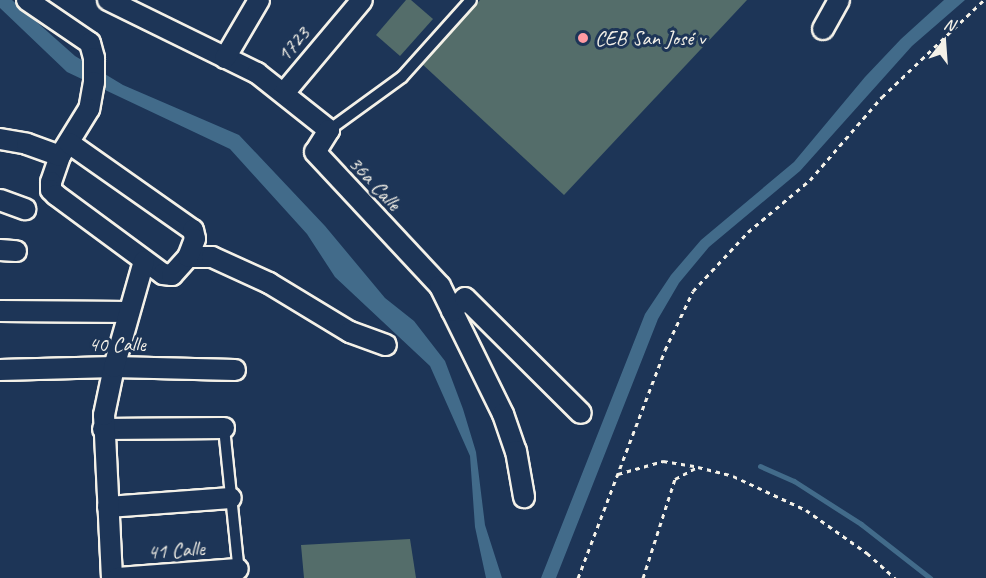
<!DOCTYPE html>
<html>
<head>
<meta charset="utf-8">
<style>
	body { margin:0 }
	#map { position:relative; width:986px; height:578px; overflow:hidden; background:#1d3557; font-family:Caveat,sans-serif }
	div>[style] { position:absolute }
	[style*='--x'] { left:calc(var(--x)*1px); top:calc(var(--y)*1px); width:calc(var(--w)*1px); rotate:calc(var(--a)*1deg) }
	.green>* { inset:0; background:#546d6a }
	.water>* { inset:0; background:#426b8a }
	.stream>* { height:5px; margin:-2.5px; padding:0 2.5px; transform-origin:2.5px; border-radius:2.5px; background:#426b8a }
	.path>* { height:3px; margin-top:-1.5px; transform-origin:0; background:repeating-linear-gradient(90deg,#f4f1e8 0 4.5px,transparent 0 9px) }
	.roads { filter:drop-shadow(2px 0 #f4f1e8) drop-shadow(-2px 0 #f4f1e8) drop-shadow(0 2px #f4f1e8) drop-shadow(0 -2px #f4f1e8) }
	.lane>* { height:10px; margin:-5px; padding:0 5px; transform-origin:5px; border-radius:5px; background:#1d3557 }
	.street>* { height:20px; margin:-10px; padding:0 10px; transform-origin:10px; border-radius:10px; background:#1d3557 }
	.dots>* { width:16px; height:16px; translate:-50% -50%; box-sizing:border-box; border:3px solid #1d3557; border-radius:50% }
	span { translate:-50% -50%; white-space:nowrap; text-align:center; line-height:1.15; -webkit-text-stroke:6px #1d3557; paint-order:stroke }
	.poi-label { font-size:21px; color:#f4f1e8 }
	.left { translate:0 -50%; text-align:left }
	.street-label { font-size:21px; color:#f4f1e8 }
	.north { position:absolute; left:914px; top:12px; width:60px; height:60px; -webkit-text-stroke:4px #1d3557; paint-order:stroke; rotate:17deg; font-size:16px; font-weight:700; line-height:24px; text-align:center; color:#f4f1e8 }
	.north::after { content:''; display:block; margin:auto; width:21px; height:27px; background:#f4f1e8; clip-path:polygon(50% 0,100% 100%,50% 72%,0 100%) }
</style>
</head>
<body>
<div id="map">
	<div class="green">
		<div style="clip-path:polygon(406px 0,411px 0,433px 19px,400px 56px,376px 35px)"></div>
		<div style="clip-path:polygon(480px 0,747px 0,564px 195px,421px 63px)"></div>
		<div style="clip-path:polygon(410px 539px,416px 578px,304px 578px,301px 545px)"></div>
	</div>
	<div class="water">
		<div style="clip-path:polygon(0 0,12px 0,75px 56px,123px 85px,239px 135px,325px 226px,385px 298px,414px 321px,445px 361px,463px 409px,476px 452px,485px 525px,502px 578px,486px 578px,475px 527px,470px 456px,430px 366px,335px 277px,307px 234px,230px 149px,67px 72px,0 8px)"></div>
		<div style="clip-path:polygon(944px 0,965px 0,912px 46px,800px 171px,709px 247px,679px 283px,658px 319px,556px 578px,541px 578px,645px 314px,671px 275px,701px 240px,794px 162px,865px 77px,901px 39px)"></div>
	</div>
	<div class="stream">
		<div style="--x:760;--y:466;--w:37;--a:24"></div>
		<div style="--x:794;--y:481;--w:80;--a:32.7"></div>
		<div style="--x:861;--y:524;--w:88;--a:38"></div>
	</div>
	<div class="path">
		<div style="--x:618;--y:474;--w:47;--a:-16.1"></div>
		<div style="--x:663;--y:461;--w:33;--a:9"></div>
		<div style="--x:578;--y:578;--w:244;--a:-69.1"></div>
		<div style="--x:665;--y:350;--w:65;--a:-64.6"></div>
		<div style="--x:693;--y:291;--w:81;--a:-47"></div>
		<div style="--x:748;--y:232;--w:81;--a:-40"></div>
		<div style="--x:810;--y:180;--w:110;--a:-49.1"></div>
		<div style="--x:882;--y:97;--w:141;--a:-43.6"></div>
		<div style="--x:643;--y:578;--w:104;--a:-72.1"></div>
		<div style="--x:675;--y:479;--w:26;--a:-28"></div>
		<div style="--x:698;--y:467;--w:36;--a:14"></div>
		<div style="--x:733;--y:476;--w:81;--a:25"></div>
		<div style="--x:806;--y:510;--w:75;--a:35.2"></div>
		<div style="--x:867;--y:553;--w:38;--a:42"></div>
	</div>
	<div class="roads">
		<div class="lane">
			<div style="--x:329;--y:130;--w:90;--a:-36"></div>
			<div style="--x:402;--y:77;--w:103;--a:-48.1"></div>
			<div style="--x:224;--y:428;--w:147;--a:84.1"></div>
		</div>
		<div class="street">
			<div style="--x:27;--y:0;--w:76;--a:34.3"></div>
			<div style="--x:90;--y:43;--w:16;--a:75"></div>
			<div style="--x:94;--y:58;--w:24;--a:90"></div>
			<div style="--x:94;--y:82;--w:27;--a:100"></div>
			<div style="--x:89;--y:109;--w:55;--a:121.7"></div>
			<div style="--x:60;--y:156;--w:28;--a:109"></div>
			<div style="--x:51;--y:182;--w:8;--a:90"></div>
			<div style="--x:51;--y:190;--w:7;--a:45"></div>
			<div style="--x:56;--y:195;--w:133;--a:36.4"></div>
			<div style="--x:163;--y:274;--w:9;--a:6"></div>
			<div style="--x:172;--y:275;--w:24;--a:-48"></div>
			<div style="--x:188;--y:257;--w:24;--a:0"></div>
			<div style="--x:212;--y:257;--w:63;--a:24.5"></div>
			<div style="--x:269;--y:283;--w:95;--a:31.2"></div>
			<div style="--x:350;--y:332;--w:38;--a:20"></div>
			<div style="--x:108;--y:0;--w:166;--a:26.1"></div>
			<div style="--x:257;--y:73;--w:92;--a:38.4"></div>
			<div style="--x:329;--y:130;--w:26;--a:122"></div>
			<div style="--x:315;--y:152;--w:183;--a:47"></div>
			<div style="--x:440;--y:286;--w:143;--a:63.8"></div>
			<div style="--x:503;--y:414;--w:39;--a:71"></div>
			<div style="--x:516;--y:451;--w:47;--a:80.1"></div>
			<div style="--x:823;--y:29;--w:33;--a:-61"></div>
			<div style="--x:225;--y:58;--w:67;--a:-59.6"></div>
			<div style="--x:284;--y:93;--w:121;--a:-50"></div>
			<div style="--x:0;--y:139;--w:27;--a:10"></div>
			<div style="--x:27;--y:144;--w:35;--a:20"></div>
			<div style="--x:69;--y:143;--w:151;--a:35.1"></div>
			<div style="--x:193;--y:230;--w:9;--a:77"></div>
			<div style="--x:195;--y:239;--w:19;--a:111"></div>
			<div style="--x:0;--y:200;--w:27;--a:20"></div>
			<div style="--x:0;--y:250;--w:16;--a:4"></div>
			<div style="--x:0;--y:311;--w:129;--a:0.4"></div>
			<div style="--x:452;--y:311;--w:18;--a:-45"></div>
			<div style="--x:465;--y:298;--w:163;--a:44.8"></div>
			<div style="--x:0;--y:370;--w:114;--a:-1.5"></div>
			<div style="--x:114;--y:367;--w:121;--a:1.4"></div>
			<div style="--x:103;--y:429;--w:121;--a:-0.5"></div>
			<div style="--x:108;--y:507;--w:123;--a:-4.2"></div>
			<div style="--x:112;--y:578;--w:163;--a:-92.8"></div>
			<div style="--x:104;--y:415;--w:49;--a:-78.2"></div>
			<div style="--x:114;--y:367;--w:110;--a:-74.2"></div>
			<div style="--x:118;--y:578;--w:120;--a:-4.3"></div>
		</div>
	</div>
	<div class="dots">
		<div style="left:583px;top:38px;background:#ff9aa2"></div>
	</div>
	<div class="poi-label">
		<span class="left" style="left:595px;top:38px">CEB San José v</span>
	</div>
	<div class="street-label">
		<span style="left:293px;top:44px;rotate:-50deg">1723</span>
		<span style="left:375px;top:183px;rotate:47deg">36a Calle</span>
		<span style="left:117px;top:344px">40 Calle</span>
		<span style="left:176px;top:550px;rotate:-4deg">41 Calle</span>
	</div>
	<div class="north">N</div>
</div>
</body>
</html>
